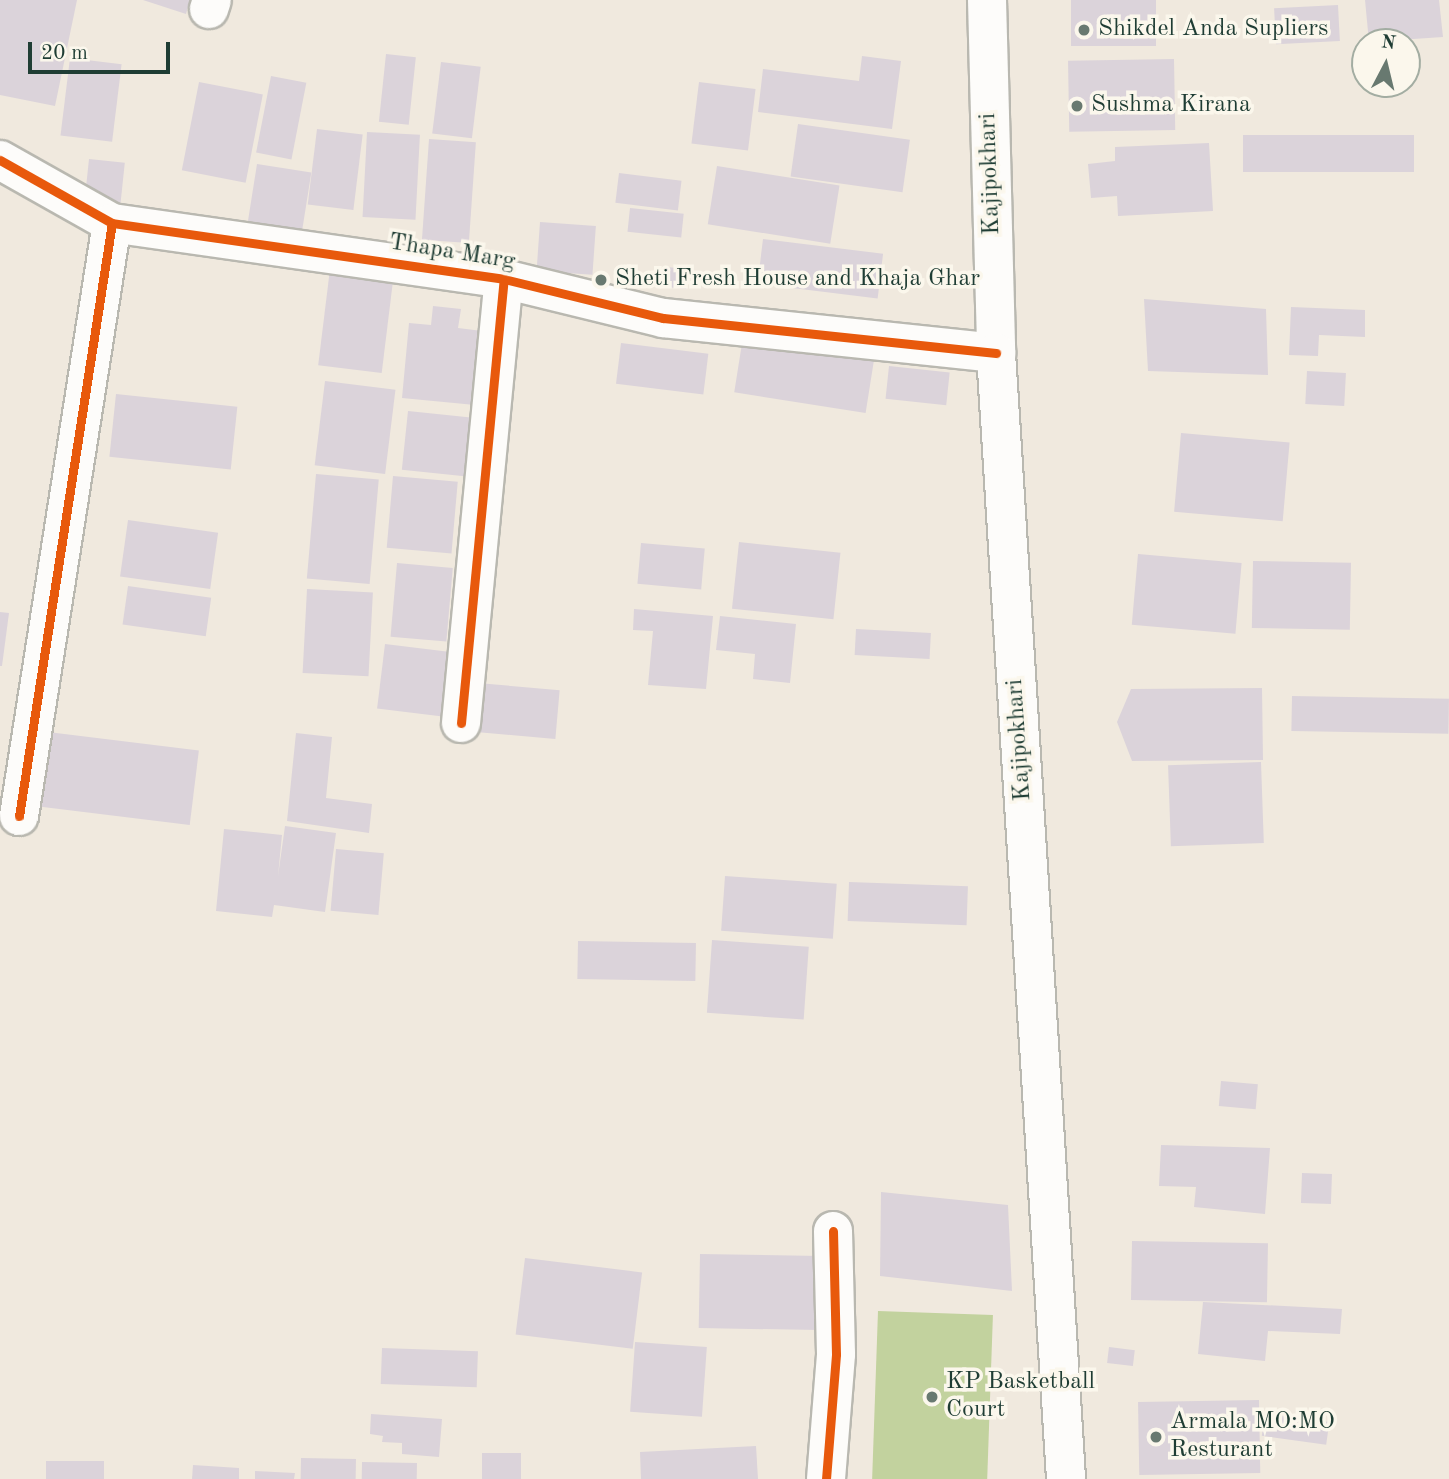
<!DOCTYPE html>
<html>
<head>
<meta charset="utf-8">
<style>
	body { margin:0 }
	#map { position:relative; width:1449px; height:1479px; overflow:hidden; background:#f0e9de; font-family:"Old Standard TT",serif }
	div>[style] { position:absolute }
	[style*='--x'] { left:calc(var(--x)*1px); top:calc(var(--y)*1px); width:calc(var(--w)*1px); rotate:calc(var(--a)*1deg) }
	.green>* { inset:0; background:#c2d29e; transform-origin:0 0 }
	.building>* { inset:0; background:#dbd3da; transform-origin:0 0 }
	.roads { filter:drop-shadow(2px 0 #b9b8b0) drop-shadow(-2px 0 #b9b8b0) drop-shadow(0 2px #b9b8b0) drop-shadow(0 -2px #b9b8b0) }
	.street>* { height:38px; margin:-19px; padding:0 19px; transform-origin:19px; border-radius:19px; background:#fdfcfa }
	.primary>* { height:38px; margin:-19px; padding:0 19px; transform-origin:19px; border-radius:19px; background:#fdfcfa }
	.cycleway>* { height:9px; margin:-4.5px; padding:0 4.5px; transform-origin:4.5px; border-radius:4.5px; background:#e8590c }
	.dots>* { width:19px; height:19px; translate:-50% -50%; box-sizing:border-box; border:4px solid #fbf7ec; border-radius:50% }
	span { translate:-50% -50%; white-space:nowrap; text-align:center; line-height:1.15; -webkit-text-stroke:7px #fbf7ec; paint-order:stroke }
	.poi-label { font-size:24px; color:#1f3d34 }
	.left { translate:0 -50%; text-align:left }
	.street-label { font-size:24px; color:#1f3d34 }
	.north { position:absolute; left:1351px; top:28px; width:70px; height:70px; box-sizing:border-box; background:#fbf7ec; border:2px solid #a3ada2; border-radius:50%; rotate:7deg; font-size:19px; font-weight:700; line-height:28px; text-align:center; color:#1f3d34 }
	.north::after { content:''; display:block; margin:auto; width:24px; height:32px; background:#687970; clip-path:polygon(50% 0,100% 100%,50% 72%,0 100%) }
	.scale { position:absolute; left:28px; top:42px; width:142px; height:32px; box-sizing:border-box; border:4px solid #1f3d34; border-top:0; padding-left:9px; font-size:21px; line-height:24px; white-space:nowrap; color:#1f3d34; -webkit-text-stroke:5px #fbf7ec; paint-order:stroke }
</style>
</head>
<body>
<div id="map">
	<div class="green">
		<div style="left:878px;top:1311px;width:115px;height:168px;rotate:2deg"></div>
	</div>
	<div class="building">
		<div style="clip-path:polygon(0 0,77px 0,55px 106px,0 95px)"></div>
		<div style="clip-path:polygon(143px 0,190px 0,186px 14px)"></div>
		<div style="left:1071px;top:0;width:85px;height:46px"></div>
		<div style="clip-path:polygon(1365px 0,1439px 0,1443px 37px,1369px 42px)"></div>
		<div style="left:1338px;top:5px;width:36px;height:64px;rotate:87deg"></div>
		<div style="left:386px;top:54px;width:30px;height:68px;rotate:6deg"></div>
		<div style="clip-path:polygon(862px 56px,901px 61px,892px 129px,758px 112px,763px 69px,859px 81px)"></div>
		<div style="left:70px;top:58px;width:52px;height:78px;rotate:7deg"></div>
		<div style="left:1174px;top:59px;width:71px;height:106px;rotate:89deg"></div>
		<div style="left:441px;top:62px;width:40px;height:72px;rotate:7deg"></div>
		<div style="left:271px;top:76px;width:36px;height:78px;rotate:11deg"></div>
		<div style="left:199px;top:82px;width:65px;height:90px;rotate:11deg"></div>
		<div style="left:699px;top:82px;width:57px;height:62px;rotate:7deg"></div>
		<div style="left:798px;top:124px;width:113px;height:53px;rotate:8deg"></div>
		<div style="left:317px;top:129px;width:46px;height:76px;rotate:7deg"></div>
		<div style="left:367px;top:132px;width:53px;height:85px;rotate:3deg"></div>
		<div style="left:1414px;top:135px;width:37px;height:171px;rotate:90deg"></div>
		<div style="left:429px;top:139px;width:47px;height:101px;rotate:4deg"></div>
		<div style="clip-path:polygon(1209px 143px,1213px 211px,1118px 216px,1117px 196px,1091px 198px,1088px 164px,1115px 161px,1115px 147px)"></div>
		<div style="left:89px;top:159px;width:36px;height:40px;rotate:6deg"></div>
		<div style="left:257px;top:164px;width:55px;height:61px;rotate:9deg"></div>
		<div style="left:717px;top:166px;width:124px;height:59px;rotate:9deg"></div>
		<div style="left:619px;top:173px;width:63px;height:30px;rotate:7deg"></div>
		<div style="left:630px;top:208px;width:54px;height:24px;rotate:6deg"></div>
		<div style="left:540px;top:222px;width:56px;height:49px;rotate:4deg"></div>
		<div style="left:763px;top:239px;width:121px;height:45px;rotate:7deg"></div>
		<div style="left:666px;top:267px;width:22px;height:20px;rotate:5deg"></div>
		<div style="left:330px;top:269px;width:64px;height:97px;rotate:7deg"></div>
		<div style="clip-path:polygon(1144px 299px,1266px 309px,1268px 375px,1148px 371px)"></div>
		<div style="clip-path:polygon(433px 306px,461px 309px,458px 328px,482px 331px,475px 405px,402px 398px,409px 323px,431px 325px)"></div>
		<div style="clip-path:polygon(1291px 307px,1365px 310px,1365px 337px,1319px 335px,1318px 356px,1289px 355px)"></div>
		<div style="left:743px;top:337px;width:133px;height:56px;rotate:9deg"></div>
		<div style="left:621px;top:343px;width:88px;height:41px;rotate:7deg"></div>
		<div style="left:889px;top:366px;width:61px;height:33px;rotate:6deg"></div>
		<div style="left:1307px;top:371px;width:39px;height:33px;rotate:3deg"></div>
		<div style="left:325px;top:381px;width:71px;height:85px;rotate:7deg"></div>
		<div style="left:116px;top:394px;width:122px;height:63px;rotate:6deg"></div>
		<div style="left:408px;top:411px;width:63px;height:59px;rotate:6deg"></div>
		<div style="left:1181px;top:433px;width:109px;height:79px;rotate:5deg"></div>
		<div style="left:316px;top:474px;width:63px;height:105px;rotate:5deg"></div>
		<div style="left:393px;top:476px;width:65px;height:72px;rotate:5deg"></div>
		<div style="left:128px;top:520px;width:91px;height:57px;rotate:8deg"></div>
		<div style="left:739px;top:542px;width:102px;height:67px;rotate:6deg"></div>
		<div style="left:641px;top:543px;width:64px;height:41px;rotate:5deg"></div>
		<div style="left:1138px;top:554px;width:104px;height:71px;rotate:5deg"></div>
		<div style="left:1253px;top:561px;width:98px;height:67px;rotate:1deg"></div>
		<div style="left:397px;top:563px;width:56px;height:74px;rotate:5deg"></div>
		<div style="left:128px;top:586px;width:84px;height:39px;rotate:8deg"></div>
		<div style="left:307px;top:589px;width:66px;height:84px;rotate:3deg"></div>
		<div style="clip-path:polygon(634px 609px,713px 616px,706px 689px,648px 685px,653px 631px,633px 630px)"></div>
		<div style="clip-path:polygon(0 612px,9px 613px,2px 666px,0 666px)"></div>
		<div style="clip-path:polygon(720px 616px,796px 624px,790px 683px,753px 679px,755px 654px,716px 650px)"></div>
		<div style="left:856px;top:629px;width:75px;height:26px;rotate:3deg"></div>
		<div style="left:385px;top:644px;width:68px;height:65px;rotate:7deg"></div>
		<div style="left:466px;top:682px;width:94px;height:49px;rotate:5deg"></div>
		<div style="clip-path:polygon(1262px 688px,1263px 760px,1132px 761px,1117px 722px,1131px 689px)"></div>
		<div style="left:1292px;top:696px;width:157px;height:35px;rotate:1deg"></div>
		<div style="left:48px;top:732px;width:152px;height:75px;rotate:7deg"></div>
		<div style="clip-path:polygon(296px 733px,332px 737px,326px 798px,372px 804px,369px 833px,287px 821px)"></div>
		<div style="left:1261px;top:762px;width:81px;height:93px;rotate:88deg"></div>
		<div style="clip-path:polygon(285px 826px,336px 833px,325px 912px,274px 905px,272px 917px,216px 911px,224px 829px,282px 835px,278px 876px)"></div>
		<div style="left:336px;top:849px;width:48px;height:62px;rotate:5deg"></div>
		<div style="left:725px;top:876px;width:112px;height:55px;rotate:4deg"></div>
		<div style="left:849px;top:882px;width:119px;height:39px;rotate:2deg"></div>
		<div style="left:712px;top:940px;width:97px;height:73px;rotate:4deg"></div>
		<div style="left:578px;top:941px;width:118px;height:38px;rotate:1deg"></div>
		<div style="left:1221px;top:1081px;width:37px;height:25px;rotate:5deg"></div>
		<div style="clip-path:polygon(1161px 1145px,1270px 1148px,1265px 1214px,1194px 1207px,1196px 1187px,1159px 1186px)"></div>
		<div style="left:1302px;top:1173px;width:30px;height:30px;rotate:2deg"></div>
		<div style="clip-path:polygon(881px 1192px,1008px 1205px,1012px 1291px,880px 1276px)"></div>
		<div style="left:1132px;top:1241px;width:136px;height:59px;rotate:1deg"></div>
		<div style="left:700px;top:1254px;width:121px;height:74px;rotate:1deg"></div>
		<div style="left:525px;top:1258px;width:118px;height:77px;rotate:7deg"></div>
		<div style="clip-path:polygon(1203px 1302px,1342px 1309px,1340px 1334px,1268px 1331px,1265px 1361px,1198px 1354px)"></div>
		<div style="left:635px;top:1342px;width:72px;height:70px;rotate:4deg"></div>
		<div style="left:1109px;top:1347px;width:26px;height:16px;rotate:7deg"></div>
		<div style="left:382px;top:1348px;width:96px;height:36px;rotate:2deg"></div>
		<div style="left:1259px;top:1400px;width:73px;height:121px;rotate:89deg"></div>
		<div style="left:1265px;top:1413px;width:65px;height:23px;rotate:8deg"></div>
		<div style="clip-path:polygon(371px 1414px,442px 1419px,439px 1457px,402px 1454px,402px 1443px,382px 1442px,383px 1436px,370px 1434px)"></div>
		<div style="clip-path:polygon(756px 1446px,758px 1479px,641px 1479px,640px 1452px)"></div>
		<div style="left:482px;top:1453px;width:39px;height:26px"></div>
		<div style="left:301px;top:1458px;width:55px;height:21px;rotate:1deg"></div>
		<div style="left:104px;top:1461px;width:18px;height:58px;rotate:90deg"></div>
		<div style="left:362px;top:1462px;width:55px;height:17px;rotate:1deg"></div>
		<div style="clip-path:polygon(193px 1465px,239px 1468px,239px 1479px,192px 1479px)"></div>
		<div style="clip-path:polygon(255px 1471px,295px 1473px,294px 1479px,255px 1479px)"></div>
	</div>
	<div class="roads">
		<div class="street">
			<div style="--x:209;--y:9;--w:9;--a:-72"></div>
			<div style="--x:0;--y:160;--w:129;--a:29.4"></div>
			<div style="--x:112;--y:223;--w:396;--a:8.1"></div>
			<div style="--x:504;--y:279;--w:164;--a:13.8"></div>
			<div style="--x:663;--y:318;--w:335;--a:6"></div>
			<div style="--x:461;--y:723;--w:446;--a:-84.5"></div>
			<div style="--x:19;--y:816;--w:600;--a:-81.09"></div>
			<div style="--x:826;--y:1479;--w:125;--a:-85.4"></div>
			<div style="--x:836;--y:1354;--w:123;--a:-91.4"></div>
		</div>
		<div class="primary">
			<div style="--x:987;--y:0;--w:353;--a:88.5"></div>
			<div style="--x:996;--y:353;--w:1128;--a:86.44"></div>
		</div>
	</div>
	<div class="cycleway">
		<div style="--x:0;--y:160;--w:129;--a:29.4"></div>
		<div style="--x:112;--y:223;--w:396;--a:8.1"></div>
		<div style="--x:504;--y:279;--w:164;--a:13.8"></div>
		<div style="--x:663;--y:318;--w:335;--a:6"></div>
		<div style="--x:461;--y:723;--w:446;--a:-84.5"></div>
		<div style="--x:19;--y:816;--w:600;--a:-81.09"></div>
		<div style="--x:826;--y:1479;--w:125;--a:-85.4"></div>
		<div style="--x:836;--y:1354;--w:123;--a:-91.4"></div>
	</div>
	<div class="dots">
		<div style="left:1084px;top:30px;background:#687970"></div>
		<div style="left:1077px;top:106px;background:#687970"></div>
		<div style="left:601px;top:280px;background:#687970"></div>
		<div style="left:932px;top:1397px;background:#687970"></div>
		<div style="left:1156px;top:1437px;background:#687970"></div>
	</div>
	<div class="poi-label">
		<span class="left" style="left:1098px;top:30px">Shikdel Anda Supliers</span>
		<span class="left" style="left:1091px;top:106px">Sushma Kirana</span>
		<span class="left" style="left:615px;top:280px">Sheti Fresh House and Khaja Ghar</span>
		<span class="left" style="left:946px;top:1397px">KP Basketball<br>Court</span>
		<span class="left" style="left:1170px;top:1437px">Armala MO:MO<br>Resturant</span>
	</div>
	<div class="street-label">
		<span style="left:991px;top:174px;rotate:-92deg">Kajipokhari</span>
		<span style="left:452px;top:253px;rotate:9deg">Thapa Marg</span>
		<span style="left:1020px;top:740px;rotate:-94deg">Kajipokhari</span>
	</div>
	<div class="north">N</div>
	<div class="scale">20 m</div>
</div>
</body>
</html>
